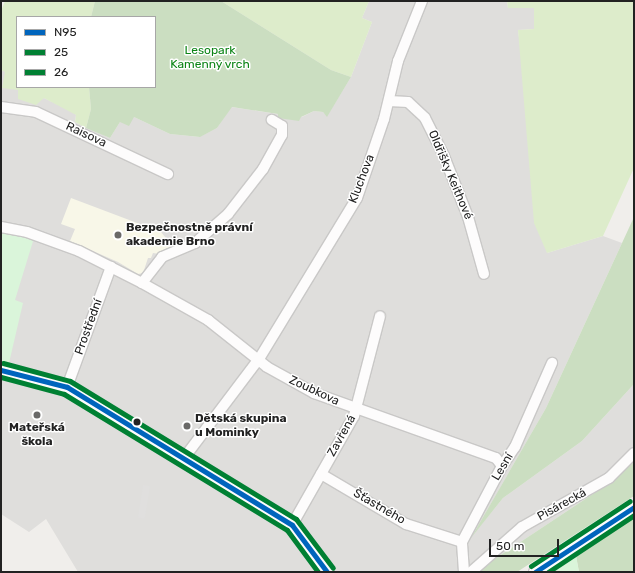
<!DOCTYPE html>
<html>
<head>
<meta charset="utf-8">
<style>
	body { margin:0 }
	#map { position:relative; width:635px; height:573px; overflow:hidden; background:#f0eeeb; font-family:Rubik,sans-serif }
	div>[style] { position:absolute }
	[style*='--x'] { left:calc(var(--x)*1px); top:calc(var(--y)*1px); width:calc(var(--w)*1px); rotate:calc(var(--a)*1deg) }
	.residential>* { inset:0; background:#dfdedc }
	.education>* { inset:0; background:#f8f7e8 }
	.grass>* { inset:0; background:#ddeccb }
	.forest>* { inset:0; background:#cbdec1 }
	.park>* { inset:0; background:#daf5da }
	.parking>* { inset:0; background:#e0dfde; transform-origin:0 0 }
	.roads { filter:drop-shadow(1px 0 #c9c8c7) drop-shadow(-1px 0 #c9c8c7) drop-shadow(0 1px #c9c8c7) drop-shadow(0 -1px #c9c8c7) }
	.minor>* { height:10px; margin:-5px; padding:0 5px; transform-origin:5px; border-radius:5px; background:#fdfcfc }
	.tertiary>* { height:12px; margin:-6px; padding:0 6px; transform-origin:6px; border-radius:6px; background:#fdfcfc }
	.bus-1>* { height:5px; margin:-2.5px; padding:0 2.5px; transform-origin:2.5px; border-radius:2.5px; background:#0065bd }
	.bus-2>* { height:5px; margin:-2.5px; padding:0 2.5px; transform-origin:2.5px; border-radius:2.5px; background:#008033 }
	.bus-3>* { height:5px; margin:-2.5px; padding:0 2.5px; transform-origin:2.5px; border-radius:2.5px; background:#008033 }
	.dots>* { width:11px; height:11px; translate:-50% -50%; box-sizing:border-box; border:2px solid #fff; border-radius:50% }
	span { translate:-50% -50%; white-space:nowrap; text-align:center; line-height:1.15; -webkit-text-stroke:3px #fff; paint-order:stroke }
	.park-label { font-size:12px; color:#0c8416 }
	.street-label { font-size:12px; color:#222 }
	.poi-label { font-size:12px; color:#222; font-weight:700 }
	.left { translate:0 -50%; text-align:left }
	.frame { position:absolute; inset:0; border:2px solid #222; pointer-events:none }
	.legend { position:absolute; left:16px; top:16px; width:140px; height:72px; box-sizing:border-box; background:#fff; border:1px solid #a7a7a7; margin:0; padding:5px 7px; list-style:none; font-size:12px; color:#222 }
	.legend li { display:flex; align-items:center; gap:8px; height:20px }
	.legend b { width:20px; border:1px solid #a7a7a7 }
	.scale { position:absolute; left:489px; top:539px; width:70px; height:18px; box-sizing:border-box; border:2px solid #222; border-top:0; padding-left:5px; font-size:12px; line-height:14px; white-space:nowrap; color:#222; -webkit-text-stroke:3px #fff; paint-order:stroke }
</style>
</head>
<body>
<div id="map">
	<div class="residential">
		<div style="clip-path:polygon(369px 1px,507px 1px,508px 8px,534px 8px,534px 29px,518px 30px,547px 253px,603px 236px,622px 243px,546px 408px,473px 535px,503px 498px,582px 441px,634px 384px,634px 462px,611px 482px,475px 572px,78px 572px,46px 519px,29px 532px,1px 514px,1px 70px,6px 72px,18px 90px,40px 99px,44px 98px,73px 112px,76px 115px,75px 122px,110px 138px,120px 122px,134px 117px,170px 134px,199px 137px,217px 128px,231px 107px,278px 114px,278px 118px,302px 117px,314px 111px,323px 112px,327px 116px,351px 77px,372px 22px,362px 18px)"></div>
	</div>
	<div class="education">
		<div style="clip-path:polygon(71px 198px,161px 232px,174px 248px,160px 254px,153px 253px,151px 258px,148px 258px,143px 273px,138px 274px,118px 262px,70px 241px,75px 229px,61px 224px)"></div>
	</div>
	<div class="grass">
		<div style="clip-path:polygon(5px 1px,95px 1px,91px 17px,17px 17px,17px 87px,89px 87px,91px 109px,86px 128px,75px 122px,76px 115px,44px 98px,36px 105px,18px 99px,18px 90px,2px 88px,5px 72px,1px 70px,1px 11px)"></div>
		<div style="clip-path:polygon(221px 1px,369px 1px,362px 18px,372px 22px,351px 77px,331px 70px)"></div>
		<div style="clip-path:polygon(507px 1px,634px 1px,634px 168px,603px 236px,547px 253px,534px 223px,518px 30px,534px 29px,534px 8px,508px 8px)"></div>
	</div>
	<div class="forest">
		<div style="clip-path:polygon(95px 1px,221px 1px,331px 70px,351px 77px,327px 117px,323px 112px,314px 111px,301px 117px,299px 121px,278px 118px,278px 114px,232px 107px,217px 128px,200px 137px,170px 134px,134px 117px,129px 126px,120px 122px,110px 138px,86px 128px,91px 109px,89px 87px,155px 87px,155px 17px,91px 17px)"></div>
		<div style="clip-path:polygon(634px 217px,634px 384px,582px 441px,503px 498px,471px 538px,546px 408px)"></div>
		<div style="clip-path:polygon(634px 462px,634px 496px,517px 572px,475px 572px,611px 482px)"></div>
		<div style="clip-path:polygon(634px 517px,634px 572px,579px 572px,576px 556px)"></div>
	</div>
	<div class="park">
		<div style="clip-path:polygon(1px 231px,34px 238px,15px 300px,23px 303px,9px 363px,1px 362px)"></div>
		<div style="clip-path:polygon(576px 556px,579px 572px,551px 572px)"></div>
	</div>
	<div class="parking">
		<div style="left:150px;top:486px;width:33px;height:7px;rotate:99deg"></div>
	</div>
	<div class="roads">
		<div class="minor">
			<div style="--x:389;--y:101;--w:19;--a:3"></div>
			<div style="--x:408;--y:102;--w:23;--a:43"></div>
			<div style="--x:425;--y:118;--w:42;--a:63.4"></div>
			<div style="--x:444;--y:156;--w:66;--a:68.5"></div>
			<div style="--x:468;--y:217;--w:59;--a:74.3"></div>
			<div style="--x:1;--y:107;--w:35;--a:8"></div>
			<div style="--x:36;--y:112;--w:146;--a:25.2"></div>
			<div style="--x:1;--y:227;--w:26;--a:11"></div>
			<div style="--x:27;--y:232;--w:55;--a:20.1"></div>
			<div style="--x:79;--y:251;--w:71;--a:26.9"></div>
			<div style="--x:142;--y:283;--w:76;--a:29.3"></div>
			<div style="--x:208;--y:320;--w:75;--a:38.5"></div>
			<div style="--x:267;--y:367;--w:54;--a:29"></div>
			<div style="--x:314;--y:393;--w:193;--a:19.7"></div>
			<div style="--x:496;--y:458;--w:10;--a:53"></div>
			<div style="--x:142;--y:283;--w:33;--a:-52"></div>
			<div style="--x:162;--y:257;--w:36;--a:-23"></div>
			<div style="--x:195;--y:243;--w:44;--a:-41.3"></div>
			<div style="--x:228;--y:214;--w:57;--a:-52.1"></div>
			<div style="--x:263;--y:169;--w:39;--a:-61"></div>
			<div style="--x:282;--y:135;--w:9;--a:-90"></div>
			<div style="--x:282;--y:126;--w:12;--a:-149"></div>
			<div style="--x:67;--y:387;--w:128;--a:-69.9"></div>
			<div style="--x:184;--y:458;--w:124;--a:-52.9"></div>
			<div style="--x:259;--y:359;--w:188;--a:-58.7"></div>
			<div style="--x:357;--y:198;--w:83;--a:-71.1"></div>
			<div style="--x:384;--y:119;--w:60;--a:-76.4"></div>
			<div style="--x:398;--y:61;--w:65;--a:-68.2"></div>
			<div style="--x:321;--y:474;--w:99;--a:30.5"></div>
			<div style="--x:406;--y:524;--w:59;--a:17.8"></div>
			<div style="--x:292;--y:525;--w:125;--a:-60.4"></div>
			<div style="--x:354;--y:416;--w:103;--a:-75.4"></div>
			<div style="--x:464;--y:572;--w:30;--a:-94"></div>
			<div style="--x:462;--y:542;--w:86;--a:-62.2"></div>
			<div style="--x:502;--y:466;--w:23;--a:-56"></div>
			<div style="--x:515;--y:447;--w:92;--a:-66.2"></div>
			<div style="--x:471;--y:572;--w:68;--a:-41.4"></div>
			<div style="--x:522;--y:527;--w:100;--a:-29.4"></div>
			<div style="--x:609;--y:478;--w:35;--a:-45"></div>
		</div>
		<div class="tertiary">
			<div style="--x:1;--y:370;--w:68;--a:14.4"></div>
			<div style="--x:67;--y:387;--w:264;--a:31.5"></div>
			<div style="--x:292;--y:525;--w:59;--a:53.3"></div>
			<div style="--x:535;--y:572;--w:118;--a:-33.3"></div>
		</div>
	</div>
	<div class="bus-1">
		<div style="--x:1;--y:370;--w:68;--a:14.4"></div>
		<div style="--x:67;--y:387;--w:264;--a:31.5"></div>
		<div style="--x:292;--y:525;--w:59;--a:53.3"></div>
		<div style="--x:535;--y:572;--w:118;--a:-33.3"></div>
	</div>
	<div class="bus-2">
		<div style="--x:1;--y:377;--w:65;--a:15.1"></div>
		<div style="--x:64;--y:394;--w:261;--a:31.4"></div>
		<div style="--x:287;--y:530;--w:52;--a:53.6"></div>
		<div style="--x:548;--y:572;--w:103;--a:-33.5"></div>
	</div>
	<div class="bus-3">
		<div style="--x:3;--y:363;--w:69;--a:15"></div>
		<div style="--x:70;--y:381;--w:265;--a:31.4"></div>
		<div style="--x:296;--y:519;--w:61;--a:52.9"></div>
		<div style="--x:531;--y:566;--w:118;--a:-33.3"></div>
	</div>
	<div class="dots">
		<div style="left:118px;top:235px;background:#6a6968"></div>
		<div style="left:37px;top:415px;background:#6a6968"></div>
		<div style="left:137px;top:422px;background:#222"></div>
		<div style="left:187px;top:426px;background:#6a6968"></div>
	</div>
	<div class="park-label">
		<span style="left:210px;top:58px">Lesopark<br>Kamenný vrch</span>
	</div>
	<div class="street-label">
		<span style="left:86px;top:135px;rotate:25deg">Raisova</span>
		<span style="left:450px;top:175px;rotate:67deg">Oldřišky Keithové</span>
		<span style="left:362px;top:179px;rotate:-69deg">Kluchova</span>
		<span style="left:89px;top:327px;rotate:-70deg">Prostřední</span>
		<span style="left:314px;top:391px;rotate:25deg">Zoubkova</span>
		<span style="left:342px;top:436px;rotate:-61deg">Zavřená</span>
		<span style="left:503px;top:467px;rotate:-59deg">Lesní</span>
		<span style="left:562px;top:505px;rotate:-29deg">Pisárecká</span>
		<span style="left:379px;top:507px;rotate:30deg">Šťastného</span>
	</div>
	<div class="poi-label">
		<span class="left" style="left:126px;top:235px">Bezpečnostně právní<br>akademie Brno</span>
		<span class="left" style="left:195px;top:426px">Dětská skupina<br>u Mominky</span>
		<span style="left:37px;top:435px">Mateřská<br>škola</span>
	</div>
	<div class="frame"></div>
	<ul class="legend">
	<li><b style="height:5px;background:#0065bd"></b>N95</li>
	<li><b style="height:5px;background:#008033"></b>25</li>
	<li><b style="height:5px;background:#008033"></b>26</li>
	</ul>
	<div class="scale">50 m</div>
</div>
</body>
</html>
